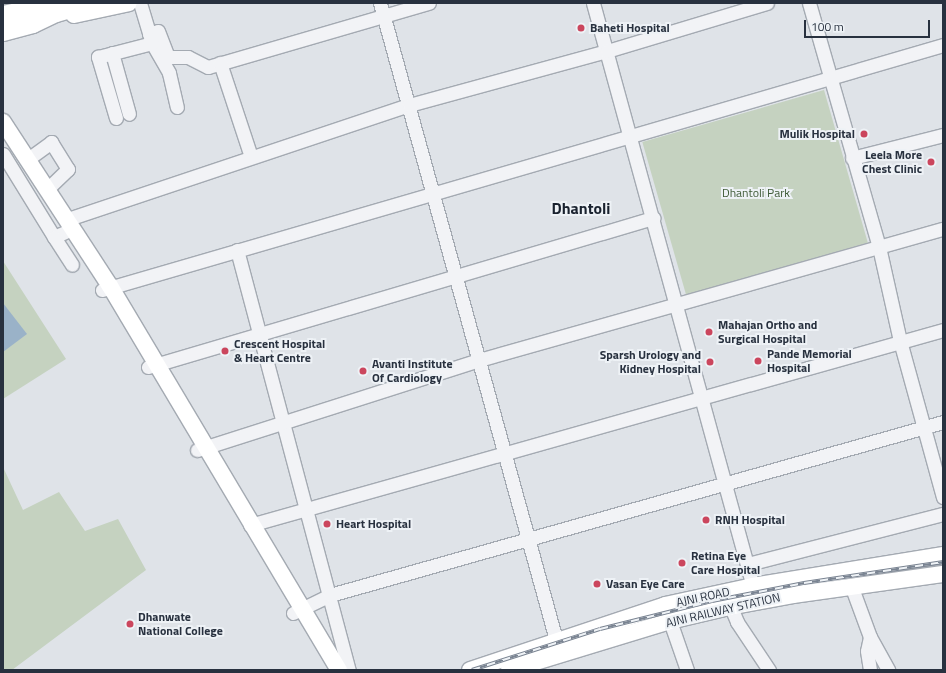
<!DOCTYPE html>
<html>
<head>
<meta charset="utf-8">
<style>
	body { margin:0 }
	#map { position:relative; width:946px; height:673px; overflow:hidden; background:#dfe3e8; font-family:"Titillium Web",sans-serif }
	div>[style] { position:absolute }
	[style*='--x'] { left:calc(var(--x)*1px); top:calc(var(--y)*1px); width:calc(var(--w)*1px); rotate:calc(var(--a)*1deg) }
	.green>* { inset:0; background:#c5d2c0; transform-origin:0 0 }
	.water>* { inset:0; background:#9ab2c8 }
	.roads { filter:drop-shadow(1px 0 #a4aab2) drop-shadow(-1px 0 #a4aab2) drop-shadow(0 1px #a4aab2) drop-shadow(0 -1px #a4aab2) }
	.minor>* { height:13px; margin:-6.5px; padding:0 6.5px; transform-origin:6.5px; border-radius:6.5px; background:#f2f3f6 }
	.major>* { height:16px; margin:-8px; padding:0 8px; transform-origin:8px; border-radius:8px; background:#fff }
	.highway>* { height:18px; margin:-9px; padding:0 9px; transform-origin:9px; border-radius:9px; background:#fff }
	.rail>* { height:4px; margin-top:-2px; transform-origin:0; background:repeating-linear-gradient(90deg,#eef2f6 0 8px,#798391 0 16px); box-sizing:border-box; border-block:1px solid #798391 }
	.dots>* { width:11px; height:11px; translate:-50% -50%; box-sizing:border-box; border:2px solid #eef2f6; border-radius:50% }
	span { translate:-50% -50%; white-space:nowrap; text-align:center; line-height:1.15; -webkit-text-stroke:4px #eef2f6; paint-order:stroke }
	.poi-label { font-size:12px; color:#28313f; font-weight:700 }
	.left { translate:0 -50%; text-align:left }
	.right { translate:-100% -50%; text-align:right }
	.park-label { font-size:12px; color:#3e5a36 }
	.street-label { font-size:12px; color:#28313f }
	.district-label { font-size:16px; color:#1a222f; font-weight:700 }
	.frame { position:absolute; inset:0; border:4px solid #28313f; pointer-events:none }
	.scale { position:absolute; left:804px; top:20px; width:126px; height:18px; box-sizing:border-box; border:2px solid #28313f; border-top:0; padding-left:5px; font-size:12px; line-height:14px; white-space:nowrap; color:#28313f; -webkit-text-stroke:3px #eef2f6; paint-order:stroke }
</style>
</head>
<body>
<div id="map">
	<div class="green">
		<div style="left:824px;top:90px;width:159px;height:189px;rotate:74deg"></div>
		<div style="clip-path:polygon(3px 261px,66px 359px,3px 399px)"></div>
		<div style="clip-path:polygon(3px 467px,23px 510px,59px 492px,85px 531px,118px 519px,146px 570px,12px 670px,3px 670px)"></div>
	</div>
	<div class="water">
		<div style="clip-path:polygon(3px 303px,27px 334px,3px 352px)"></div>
	</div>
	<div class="roads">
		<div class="minor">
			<div style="--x:140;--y:3;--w:42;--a:73.3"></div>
			<div style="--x:152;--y:43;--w:34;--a:60"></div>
			<div style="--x:169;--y:73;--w:35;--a:77"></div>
			<div style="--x:380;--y:3;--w:661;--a:74.55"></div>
			<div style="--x:593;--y:3;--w:613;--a:74.67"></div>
			<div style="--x:809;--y:3;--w:254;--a:74"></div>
			<div style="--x:879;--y:247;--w:96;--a:77.4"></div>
			<div style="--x:900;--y:341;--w:162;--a:74.6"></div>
			<div style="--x:149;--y:34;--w:9;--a:-18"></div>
			<div style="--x:158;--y:31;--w:28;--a:69"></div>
			<div style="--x:168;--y:57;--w:20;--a:0"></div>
			<div style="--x:188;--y:57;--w:22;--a:27"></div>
			<div style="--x:208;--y:67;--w:230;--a:-16.2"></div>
			<div style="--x:112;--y:53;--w:63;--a:74.4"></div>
			<div style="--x:220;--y:63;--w:99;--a:71.7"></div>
			<div style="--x:116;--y:118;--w:64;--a:-106.4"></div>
			<div style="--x:98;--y:57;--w:56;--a:-14.5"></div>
			<div style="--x:3;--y:154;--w:97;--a:58.4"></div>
			<div style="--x:54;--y:237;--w:12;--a:-24"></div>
			<div style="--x:852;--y:158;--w:94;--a:-14.2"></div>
			<div style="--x:28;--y:159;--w:29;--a:-36"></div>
			<div style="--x:51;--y:142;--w:32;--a:58"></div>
			<div style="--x:68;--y:169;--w:29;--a:136"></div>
			<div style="--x:68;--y:219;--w:360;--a:-18.5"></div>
			<div style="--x:409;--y:105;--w:205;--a:-15.3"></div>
			<div style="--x:607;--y:51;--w:167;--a:-16.7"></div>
			<div style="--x:54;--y:237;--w:33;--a:57"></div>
			<div style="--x:237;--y:250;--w:435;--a:75.1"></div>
			<div style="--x:102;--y:290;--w:876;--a:-16.24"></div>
			<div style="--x:148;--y:367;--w:527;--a:-16.44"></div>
			<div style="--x:197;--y:450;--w:296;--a:-17.7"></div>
			<div style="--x:479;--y:360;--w:482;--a:-15.8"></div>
			<div style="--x:250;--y:525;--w:720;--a:-15.72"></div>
			<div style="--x:748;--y:564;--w:201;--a:-14.4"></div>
			<div style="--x:852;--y:588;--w:52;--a:69.8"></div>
			<div style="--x:870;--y:637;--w:38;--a:61"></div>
			<div style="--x:727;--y:598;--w:26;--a:67"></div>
			<div style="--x:737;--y:622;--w:58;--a:56.3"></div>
			<div style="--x:293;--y:613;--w:41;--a:-25.9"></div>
			<div style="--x:330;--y:595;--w:637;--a:-15.76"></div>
			<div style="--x:670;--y:621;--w:52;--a:70.9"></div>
			<div style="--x:870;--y:637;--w:14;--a:102"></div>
			<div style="--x:867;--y:651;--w:19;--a:81"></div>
		</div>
		<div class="major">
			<div style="--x:74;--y:15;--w:56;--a:-12.3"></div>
			<div style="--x:3;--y:122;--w:196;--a:56.9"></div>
			<div style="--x:110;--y:286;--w:447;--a:59.2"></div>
			<div style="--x:470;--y:670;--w:206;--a:-18.4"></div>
			<div style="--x:665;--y:605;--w:90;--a:-12.2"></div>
			<div style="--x:753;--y:586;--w:193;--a:-9.3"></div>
			<div style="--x:509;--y:670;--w:168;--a:-16.9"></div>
			<div style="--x:670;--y:621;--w:61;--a:-13.3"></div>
			<div style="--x:729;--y:607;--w:65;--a:-10.6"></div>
			<div style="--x:793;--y:595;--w:151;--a:-8"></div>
		</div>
		<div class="highway">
			<div style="--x:3;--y:15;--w:57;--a:-12.1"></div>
			<div style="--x:3;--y:32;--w:31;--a:-15"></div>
			<div style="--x:33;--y:24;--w:25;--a:-26"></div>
			<div style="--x:56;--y:13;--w:36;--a:-16"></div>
		</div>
	</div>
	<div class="rail">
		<div style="--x:472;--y:670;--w:134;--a:-17.8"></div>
		<div style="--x:600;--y:629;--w:115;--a:-14"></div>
		<div style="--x:712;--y:601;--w:94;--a:-11.1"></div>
		<div style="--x:804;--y:583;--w:141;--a:-8.6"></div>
	</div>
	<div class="dots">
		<div style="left:581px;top:28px;background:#cb465d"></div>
		<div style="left:864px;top:134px;background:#cb465d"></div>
		<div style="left:931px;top:162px;background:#cb465d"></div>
		<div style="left:709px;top:332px;background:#cb465d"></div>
		<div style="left:225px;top:351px;background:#cb465d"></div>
		<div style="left:758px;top:361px;background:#cb465d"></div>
		<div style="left:710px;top:362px;background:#cb465d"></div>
		<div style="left:363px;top:371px;background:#cb465d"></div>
		<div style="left:706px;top:520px;background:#cb465d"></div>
		<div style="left:327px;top:524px;background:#cb465d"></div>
		<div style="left:682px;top:563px;background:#cb465d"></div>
		<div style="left:597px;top:584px;background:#cb465d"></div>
		<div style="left:130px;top:624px;background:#cb465d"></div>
	</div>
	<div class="poi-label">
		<span class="left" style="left:590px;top:28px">Baheti Hospital</span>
		<span class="right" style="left:855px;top:134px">Mulik Hospital</span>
		<span class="right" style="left:922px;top:162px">Leela More<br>Chest Clinic</span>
		<span class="left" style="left:718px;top:332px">Mahajan Ortho and<br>Surgical Hospital</span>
		<span class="left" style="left:234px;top:351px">Crescent Hospital<br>&amp; Heart Centre</span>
		<span class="left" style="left:767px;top:361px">Pande Memorial<br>Hospital</span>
		<span class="right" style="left:701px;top:362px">Sparsh Urology and<br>Kidney Hospital</span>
		<span class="left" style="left:372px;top:371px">Avanti Institute<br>Of Cardiology</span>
		<span class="left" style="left:715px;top:520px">RNH Hospital</span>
		<span class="left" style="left:336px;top:524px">Heart Hospital</span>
		<span class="left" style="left:691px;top:563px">Retina Eye<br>Care Hospital</span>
		<span class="left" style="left:606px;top:584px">Vasan Eye Care</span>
		<span class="left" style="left:138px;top:624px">Dhanwate<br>National College</span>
	</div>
	<div class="park-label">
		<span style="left:756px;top:193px">Dhantoli Park</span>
	</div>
	<div class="street-label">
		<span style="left:703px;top:597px;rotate:-12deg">AJNI ROAD</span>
		<span style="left:723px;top:610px;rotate:-13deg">AJNI RAILWAY STATION</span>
	</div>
	<div class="district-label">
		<span style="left:581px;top:208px">Dhantoli</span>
	</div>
	<div class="frame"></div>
	<div class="scale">100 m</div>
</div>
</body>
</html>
